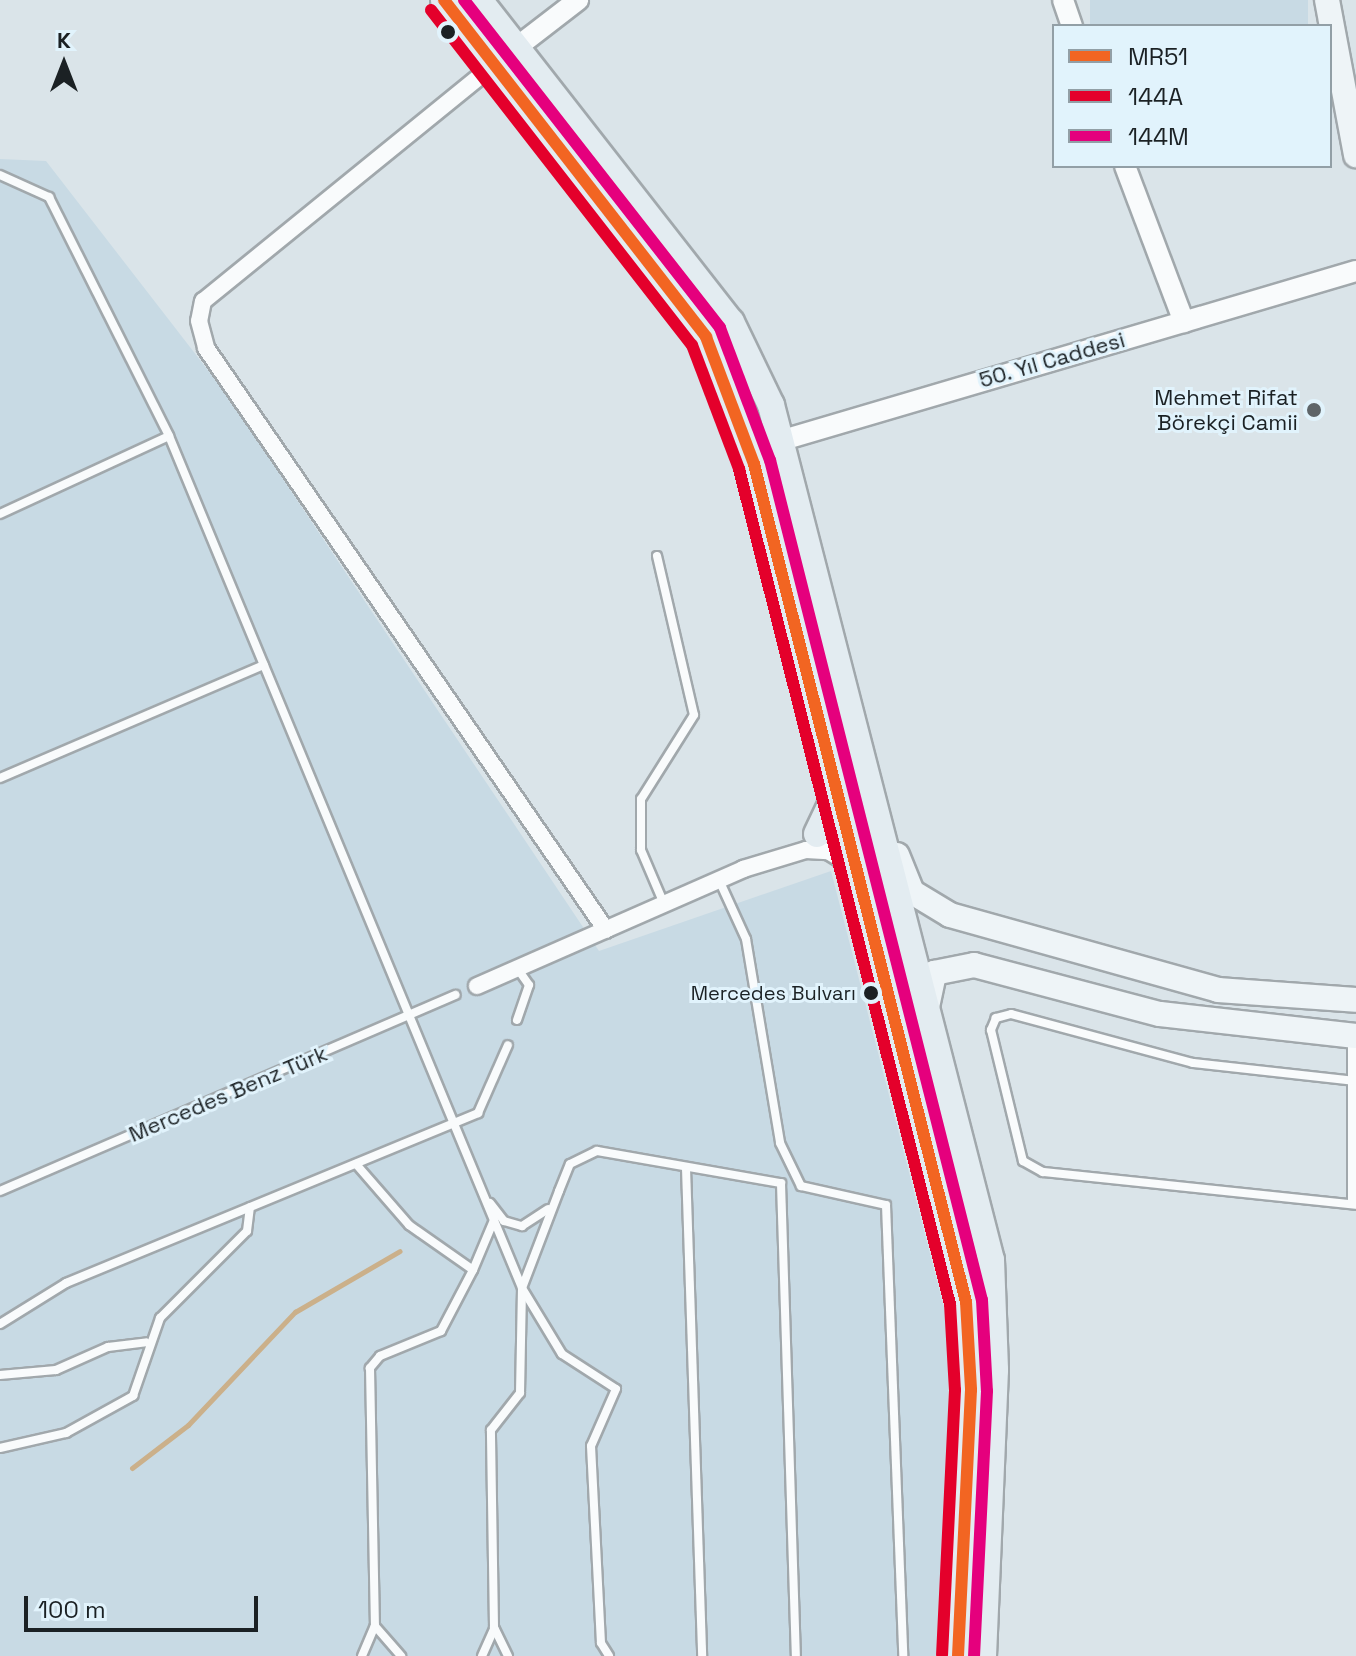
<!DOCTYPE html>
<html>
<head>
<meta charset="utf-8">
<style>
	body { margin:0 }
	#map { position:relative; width:1356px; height:1656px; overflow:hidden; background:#dae4e9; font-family:"Space Grotesk",sans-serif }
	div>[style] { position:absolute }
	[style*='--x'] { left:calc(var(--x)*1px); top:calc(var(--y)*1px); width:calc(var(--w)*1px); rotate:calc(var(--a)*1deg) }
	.built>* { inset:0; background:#c8dae4; transform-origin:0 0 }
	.stream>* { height:5px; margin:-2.5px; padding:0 2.5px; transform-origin:2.5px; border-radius:2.5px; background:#cbb08a }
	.roads { filter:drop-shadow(2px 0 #a1a8ac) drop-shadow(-2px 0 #a1a8ac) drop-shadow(0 2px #a1a8ac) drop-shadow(0 -2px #a1a8ac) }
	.service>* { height:8px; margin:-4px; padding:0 4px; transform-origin:4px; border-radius:4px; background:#f9fbfc }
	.minor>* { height:16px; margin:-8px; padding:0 8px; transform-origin:8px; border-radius:8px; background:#f9fbfc }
	.tertiary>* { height:20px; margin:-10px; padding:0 10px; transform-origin:10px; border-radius:10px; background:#f9fbfc }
	.secondary>* { height:24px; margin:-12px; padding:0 12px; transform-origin:12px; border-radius:12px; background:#eef4f7 }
	.primary>* { height:26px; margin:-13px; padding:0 13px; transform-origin:13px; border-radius:13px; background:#e3ecf1 }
	.bus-1>* { height:12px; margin:-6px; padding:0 6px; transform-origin:6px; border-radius:6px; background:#f26522 }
	.bus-2>* { height:12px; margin:-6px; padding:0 6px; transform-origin:6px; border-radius:6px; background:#e4002b }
	.bus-3>* { height:12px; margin:-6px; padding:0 6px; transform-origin:6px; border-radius:6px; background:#e5007d }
	.dots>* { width:22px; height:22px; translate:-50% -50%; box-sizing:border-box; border:4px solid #e1f3fc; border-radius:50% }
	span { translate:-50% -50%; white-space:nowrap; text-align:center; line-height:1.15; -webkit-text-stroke:6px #e1f3fc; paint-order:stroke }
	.bus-label { font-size:20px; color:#1b2124 }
	.right { translate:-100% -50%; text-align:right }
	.street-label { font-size:22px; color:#1b2124 }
	.poi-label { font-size:22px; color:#1b2124 }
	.legend { position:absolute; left:1052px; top:24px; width:280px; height:144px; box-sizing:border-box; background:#e1f3fc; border:2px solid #929fa6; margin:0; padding:10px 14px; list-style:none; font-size:24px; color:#1b2124 }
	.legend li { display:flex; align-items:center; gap:16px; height:40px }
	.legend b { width:40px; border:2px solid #929fa6 }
	.north { position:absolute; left:24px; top:24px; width:80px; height:80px; -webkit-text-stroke:6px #e1f3fc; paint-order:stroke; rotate:0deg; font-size:22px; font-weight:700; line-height:32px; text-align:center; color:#1b2124 }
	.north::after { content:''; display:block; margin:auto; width:28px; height:36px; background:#1b2124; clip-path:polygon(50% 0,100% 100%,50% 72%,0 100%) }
	.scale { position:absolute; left:24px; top:1596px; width:234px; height:36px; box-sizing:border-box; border:4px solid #1b2124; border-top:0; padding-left:10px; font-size:24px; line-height:28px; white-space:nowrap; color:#1b2124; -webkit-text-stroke:6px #e1f3fc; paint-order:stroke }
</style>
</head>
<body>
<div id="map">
	<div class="built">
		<div style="left:1090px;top:0;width:218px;height:28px"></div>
		<div style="clip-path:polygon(0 159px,46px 161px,224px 391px,599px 951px,831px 871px,948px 1323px,950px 1656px,0 1656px)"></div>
	</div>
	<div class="stream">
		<div style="--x:132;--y:1468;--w:71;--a:-37.5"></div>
		<div style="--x:188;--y:1425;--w:156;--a:-46.6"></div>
		<div style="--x:295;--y:1312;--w:121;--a:-30.2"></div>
	</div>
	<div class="roads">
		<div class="service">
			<div style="--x:0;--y:175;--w:54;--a:24.2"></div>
			<div style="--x:49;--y:197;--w:267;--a:63.3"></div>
			<div style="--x:169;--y:436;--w:922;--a:67.49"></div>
			<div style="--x:522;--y:1288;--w:77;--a:58.8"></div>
			<div style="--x:562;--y:1354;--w:64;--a:32.9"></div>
			<div style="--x:616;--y:1389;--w:62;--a:113.7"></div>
			<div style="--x:591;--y:1446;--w:197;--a:87.1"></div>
			<div style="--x:601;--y:1643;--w:15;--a:58"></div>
			<div style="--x:0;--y:514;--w:186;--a:-24.8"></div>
			<div style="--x:657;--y:556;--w:163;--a:76.9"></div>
			<div style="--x:694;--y:715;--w:99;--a:122.2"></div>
			<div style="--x:641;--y:799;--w:51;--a:90"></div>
			<div style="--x:641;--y:850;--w:59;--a:66.9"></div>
			<div style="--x:0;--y:778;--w:287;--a:-23.2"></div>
			<div style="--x:719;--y:880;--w:65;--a:65.4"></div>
			<div style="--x:746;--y:939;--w:207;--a:80.5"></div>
			<div style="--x:780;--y:1143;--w:48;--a:64"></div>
			<div style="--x:801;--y:1186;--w:87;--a:12.6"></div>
			<div style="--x:886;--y:1205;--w:451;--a:87.8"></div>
			<div style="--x:517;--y:1020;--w:37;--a:-71"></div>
			<div style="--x:529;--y:985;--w:19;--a:-125"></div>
			<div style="--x:1352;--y:1037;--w:167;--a:90"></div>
			<div style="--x:1356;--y:1081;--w:164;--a:-173.7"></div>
			<div style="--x:1193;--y:1063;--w:188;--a:-164.9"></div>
			<div style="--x:1011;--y:1014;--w:16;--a:165"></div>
			<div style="--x:996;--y:1018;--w:13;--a:113"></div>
			<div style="--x:991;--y:1030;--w:135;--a:76.3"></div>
			<div style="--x:1023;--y:1161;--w:23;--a:29"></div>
			<div style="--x:1043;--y:1172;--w:315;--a:6"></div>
			<div style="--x:356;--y:1164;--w:81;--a:49"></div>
			<div style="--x:409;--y:1225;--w:78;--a:35.1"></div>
			<div style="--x:473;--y:1270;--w:69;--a:117.7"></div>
			<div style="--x:441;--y:1331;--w:66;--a:157.7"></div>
			<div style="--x:380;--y:1356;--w:16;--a:130"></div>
			<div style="--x:370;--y:1368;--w:258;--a:88.9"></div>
			<div style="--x:375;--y:1626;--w:40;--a:49"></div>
			<div style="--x:686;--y:1168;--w:488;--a:88.1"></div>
			<div style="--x:0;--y:1191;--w:496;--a:-23.3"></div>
			<div style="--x:490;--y:1203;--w:23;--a:52"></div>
			<div style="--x:504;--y:1221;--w:19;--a:16"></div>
			<div style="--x:522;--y:1226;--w:31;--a:-33"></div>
			<div style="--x:473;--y:1270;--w:54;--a:-67.2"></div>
			<div style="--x:0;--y:1324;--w:78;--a:-31.8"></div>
			<div style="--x:66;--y:1283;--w:446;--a:-22.4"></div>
			<div style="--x:478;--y:1113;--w:74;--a:-66.2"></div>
			<div style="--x:0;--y:1375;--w:56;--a:-5.1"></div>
			<div style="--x:56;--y:1370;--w:57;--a:-23.9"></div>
			<div style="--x:108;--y:1347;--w:38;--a:-7"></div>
			<div style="--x:0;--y:1448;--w:68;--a:-12.8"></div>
			<div style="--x:66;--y:1433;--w:77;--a:-28.9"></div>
			<div style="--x:133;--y:1396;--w:83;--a:-70.9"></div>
			<div style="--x:160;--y:1318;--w:123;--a:-45"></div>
			<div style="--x:247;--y:1231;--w:24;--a:-83"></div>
			<div style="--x:362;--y:1656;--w:33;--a:-67"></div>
			<div style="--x:482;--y:1656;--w:30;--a:-66"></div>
			<div style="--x:508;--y:1656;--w:32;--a:-116"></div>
			<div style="--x:494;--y:1627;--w:197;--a:-90.9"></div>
			<div style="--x:491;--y:1430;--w:47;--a:-51.9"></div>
			<div style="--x:520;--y:1393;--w:105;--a:-88.9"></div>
			<div style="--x:522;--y:1288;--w:104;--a:-69.1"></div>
			<div style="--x:559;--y:1191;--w:29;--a:-68"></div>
			<div style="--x:570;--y:1164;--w:30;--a:-26"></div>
			<div style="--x:597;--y:1151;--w:187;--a:9.9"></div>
			<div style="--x:781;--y:1183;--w:473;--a:88.2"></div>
		</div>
		<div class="minor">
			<div style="--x:495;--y:64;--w:376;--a:140.9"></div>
			<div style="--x:203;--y:301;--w:20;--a:101"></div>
			<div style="--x:199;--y:321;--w:28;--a:75"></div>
			<div style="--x:206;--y:348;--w:706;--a:55.5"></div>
			<div style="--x:477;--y:986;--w:291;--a:-23.7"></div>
			<div style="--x:743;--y:869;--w:66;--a:-16.8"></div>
			<div style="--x:806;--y:850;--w:22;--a:3"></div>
			<div style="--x:828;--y:851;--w:34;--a:32"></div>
		</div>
		<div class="tertiary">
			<div style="--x:1063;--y:0;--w:28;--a:71"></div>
			<div style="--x:495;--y:64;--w:105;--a:-37.6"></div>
			<div style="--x:1125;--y:166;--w:167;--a:69.3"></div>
			<div style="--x:749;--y:450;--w:633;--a:-16.43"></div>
		</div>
		<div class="secondary">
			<div style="--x:1327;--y:0;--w:158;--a:79.4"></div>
			<div style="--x:897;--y:855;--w:40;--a:68"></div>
			<div style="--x:912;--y:892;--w:44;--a:31.2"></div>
			<div style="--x:950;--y:915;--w:278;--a:15.6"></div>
			<div style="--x:1218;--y:990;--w:138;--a:4.1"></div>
			<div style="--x:927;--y:1007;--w:35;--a:-78"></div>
			<div style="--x:934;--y:973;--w:41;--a:-11.3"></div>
			<div style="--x:974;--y:965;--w:192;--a:14.8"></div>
			<div style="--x:1160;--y:1014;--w:197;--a:6.4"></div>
		</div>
		<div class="primary">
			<div style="--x:444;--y:0;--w:427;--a:52.1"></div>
			<div style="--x:706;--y:337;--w:136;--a:69.3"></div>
			<div style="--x:754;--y:464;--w:864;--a:75.8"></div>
			<div style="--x:966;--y:1302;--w:88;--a:86.7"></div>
			<div style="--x:971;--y:1390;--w:266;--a:92.8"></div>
			<div style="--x:479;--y:0;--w:409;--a:52"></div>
			<div style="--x:731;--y:322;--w:92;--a:64.3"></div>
			<div style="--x:771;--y:405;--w:883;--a:75.57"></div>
			<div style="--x:991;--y:1260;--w:110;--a:87.9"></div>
			<div style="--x:995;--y:1370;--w:286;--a:92.4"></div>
			<div style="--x:817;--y:834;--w:49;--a:-64.5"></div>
		</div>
	</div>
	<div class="bus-1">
		<div style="--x:444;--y:0;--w:427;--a:52.1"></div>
		<div style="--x:706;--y:337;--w:136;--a:69.3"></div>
		<div style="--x:754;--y:464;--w:864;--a:75.8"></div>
		<div style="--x:966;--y:1302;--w:88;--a:86.7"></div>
		<div style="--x:971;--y:1390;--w:266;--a:92.8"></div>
	</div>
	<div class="bus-2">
		<div style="--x:431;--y:10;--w:425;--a:52.1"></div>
		<div style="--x:692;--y:345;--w:133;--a:69.2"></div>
		<div style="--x:739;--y:469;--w:861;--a:75.82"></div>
		<div style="--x:950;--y:1304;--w:86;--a:86.7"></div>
		<div style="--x:955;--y:1390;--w:265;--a:92.8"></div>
	</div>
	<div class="bus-3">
		<div style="--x:464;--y:0;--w:416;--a:52"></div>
		<div style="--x:720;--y:328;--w:141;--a:69.3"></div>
		<div style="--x:770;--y:460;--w:866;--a:75.84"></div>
		<div style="--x:982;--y:1300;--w:91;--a:86.9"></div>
		<div style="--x:987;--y:1391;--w:265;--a:92.8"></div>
	</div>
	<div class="dots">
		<div style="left:448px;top:32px;background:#1b2124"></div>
		<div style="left:1314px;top:410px;background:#5e6569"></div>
		<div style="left:871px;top:993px;background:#1b2124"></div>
	</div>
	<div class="bus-label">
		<span class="right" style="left:856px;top:993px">Mercedes Bulvarı</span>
	</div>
	<div class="street-label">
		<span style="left:1052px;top:360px;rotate:-16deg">50. Yıl Caddesi</span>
		<span style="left:228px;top:1094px;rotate:-23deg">Mercedes Benz Türk</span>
	</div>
	<div class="poi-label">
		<span class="right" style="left:1298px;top:410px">Mehmet Rifat<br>Börekçi Camii</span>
	</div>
	<ul class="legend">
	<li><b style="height:10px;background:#f26522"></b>MR51</li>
	<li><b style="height:10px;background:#e4002b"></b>144A</li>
	<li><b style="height:10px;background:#e5007d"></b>144M</li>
	</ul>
	<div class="north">K</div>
	<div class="scale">100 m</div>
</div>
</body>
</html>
